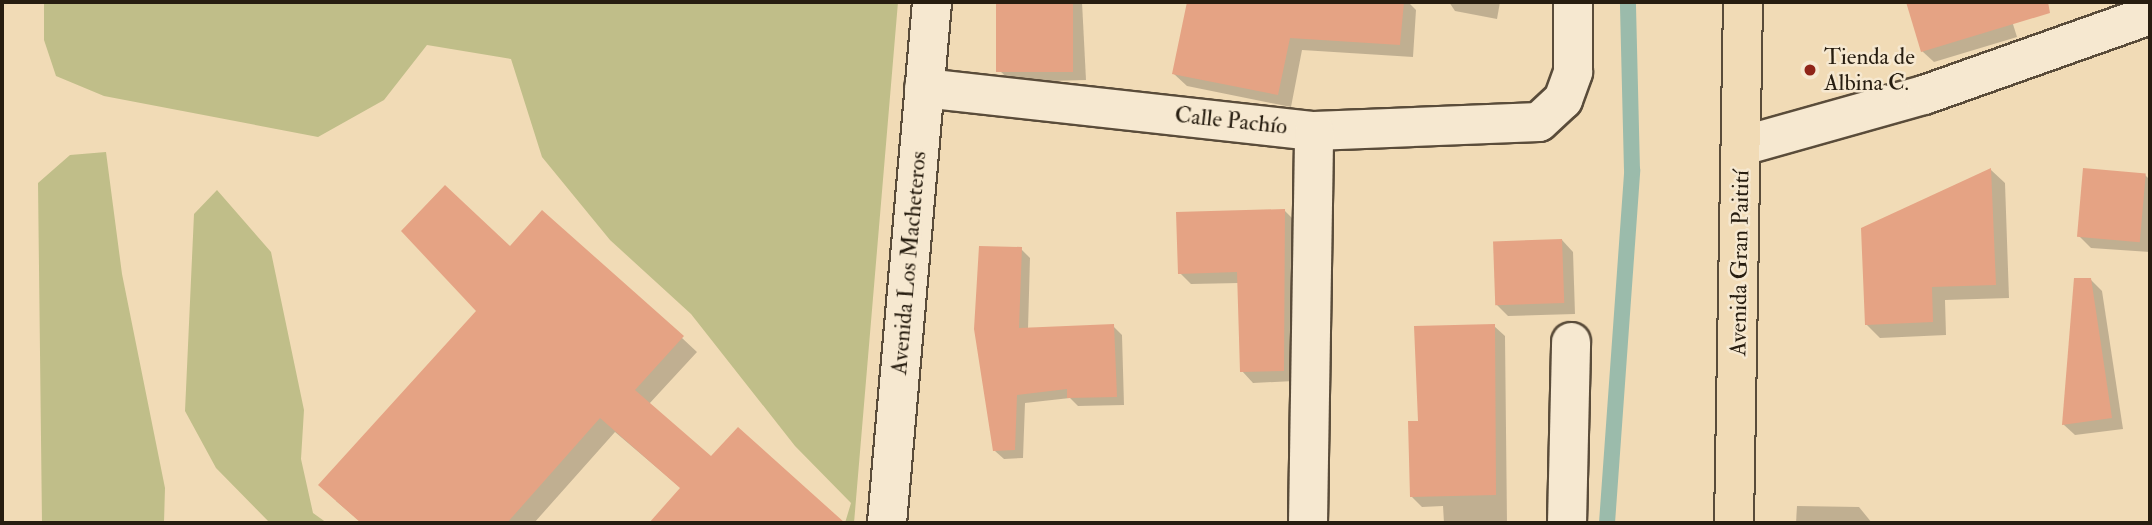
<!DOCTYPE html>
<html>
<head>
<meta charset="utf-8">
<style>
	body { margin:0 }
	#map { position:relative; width:2152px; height:525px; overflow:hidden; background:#f1dbb6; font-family:"IM FELL Double Pica",serif }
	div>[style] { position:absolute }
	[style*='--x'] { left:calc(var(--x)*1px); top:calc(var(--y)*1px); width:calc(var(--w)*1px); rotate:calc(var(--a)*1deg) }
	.green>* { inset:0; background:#c0be89 }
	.shadow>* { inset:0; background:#0003 }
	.stream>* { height:16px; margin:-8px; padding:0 8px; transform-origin:8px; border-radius:8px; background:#9bbbab }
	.building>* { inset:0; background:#e5a384; transform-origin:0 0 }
	.roads { filter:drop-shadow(2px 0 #5a4c3a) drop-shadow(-2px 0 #5a4c3a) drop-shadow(0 2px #5a4c3a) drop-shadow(0 -2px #5a4c3a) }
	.minor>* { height:38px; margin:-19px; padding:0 19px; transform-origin:19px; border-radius:19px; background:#f6e8d0 }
	.major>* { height:38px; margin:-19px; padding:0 19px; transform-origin:19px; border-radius:19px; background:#f1dbb6 }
	.dots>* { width:19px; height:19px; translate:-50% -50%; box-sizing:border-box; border:4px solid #f6e8d0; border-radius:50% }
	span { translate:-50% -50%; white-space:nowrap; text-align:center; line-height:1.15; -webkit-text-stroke:5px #f6e8d0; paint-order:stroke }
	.poi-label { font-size:23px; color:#271d10 }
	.left { translate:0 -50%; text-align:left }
	.street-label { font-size:23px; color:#271d10 }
	.frame { position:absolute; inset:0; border:4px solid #271d10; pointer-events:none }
</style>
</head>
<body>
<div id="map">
	<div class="green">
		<div style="clip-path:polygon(44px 2px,898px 2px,854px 523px,845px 523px,851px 503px,795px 446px,691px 314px,610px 240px,542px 157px,511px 59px,427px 45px,384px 100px,318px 137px,104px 96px,56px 76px,44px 40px)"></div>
		<div style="clip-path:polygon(106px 152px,122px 274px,165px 488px,164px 523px,42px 523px,38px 183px,70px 155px)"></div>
		<div style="clip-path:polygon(217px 190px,271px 252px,304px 410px,301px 459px,313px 513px,327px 523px,270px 523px,216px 468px,185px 411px,194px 214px)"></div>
	</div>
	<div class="shadow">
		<div style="clip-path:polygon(998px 2px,1082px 2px,1086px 80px,1012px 82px,1000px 71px)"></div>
		<div style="clip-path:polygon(1191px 2px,1408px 2px,1416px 10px,1413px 57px,1302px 50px,1291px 107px,1187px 86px,1174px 74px)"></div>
		<div style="clip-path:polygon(1449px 2px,1500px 2px,1497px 19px,1455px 11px)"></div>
		<div style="clip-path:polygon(2006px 2px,2017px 37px,1934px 62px,1922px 51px,1908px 3px)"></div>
		<div style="clip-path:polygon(1991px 170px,2005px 183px,2009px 298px,1945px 300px,1946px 335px,1880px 338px,1866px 324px)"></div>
		<div style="clip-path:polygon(2145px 175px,2150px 180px,2150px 252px,2091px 248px,2079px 236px)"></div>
		<div style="clip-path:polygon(1285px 211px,1296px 222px,1294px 381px,1253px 383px,1242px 371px,1239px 283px,1191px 284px,1180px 273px)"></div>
		<div style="clip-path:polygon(1562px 240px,1573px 252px,1575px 314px,1508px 316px,1496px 304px)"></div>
		<div style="clip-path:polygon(510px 249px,682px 338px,697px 352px,649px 404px,711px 459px,842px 523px,652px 523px,682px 489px,615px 432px,534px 523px,362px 523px,336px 501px,479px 311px)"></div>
		<div style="clip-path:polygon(1021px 249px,1030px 258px,1028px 329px,1113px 326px,1122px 335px,1124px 405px,1078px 406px,1070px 398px,1025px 403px,1023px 458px,1004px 459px,995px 451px)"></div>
		<div style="clip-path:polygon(2091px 280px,2102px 291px,2123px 429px,2075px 435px,2063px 424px)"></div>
		<div style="clip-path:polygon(1494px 326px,1505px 336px,1507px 523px,1444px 523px,1443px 506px,1422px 507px,1412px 497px,1419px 422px)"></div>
		<div style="clip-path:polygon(1797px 506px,1859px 507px,1872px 523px,1796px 523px)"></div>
	</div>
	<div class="stream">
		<div style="--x:1607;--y:523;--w:354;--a:-85.9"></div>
		<div style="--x:1632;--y:170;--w:168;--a:-91.4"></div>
	</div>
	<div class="building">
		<div style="left:996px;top:2px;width:77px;height:70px"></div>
		<div style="clip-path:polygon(1187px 2px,1404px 2px,1400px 45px,1290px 38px,1278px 95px,1172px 74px)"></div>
		<div style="clip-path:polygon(1906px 2px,2048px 2px,2050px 13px,1921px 52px)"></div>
		<div style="clip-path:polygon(1991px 168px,1996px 285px,1932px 287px,1933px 322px,1865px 325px,1861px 228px)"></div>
		<div style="left:2083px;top:168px;width:63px;height:69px;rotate:5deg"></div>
		<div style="clip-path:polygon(445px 185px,510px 246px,542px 210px,684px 336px,635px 390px,711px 456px,738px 427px,845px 523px,649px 523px,680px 488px,600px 418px,507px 523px,361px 523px,318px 485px,476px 311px,401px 231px)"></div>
		<div style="clip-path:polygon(1285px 209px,1284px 371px,1240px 372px,1237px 272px,1178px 274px,1176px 212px)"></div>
		<div style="left:1562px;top:239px;width:64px;height:69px;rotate:88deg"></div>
		<div style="clip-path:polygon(979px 246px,1022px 247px,1019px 328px,1114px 324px,1117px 397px,1067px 398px,1067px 389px,1017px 395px,1015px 450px,993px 451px,974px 329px)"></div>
		<div style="clip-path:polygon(2074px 278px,2091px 278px,2112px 418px,2062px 425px)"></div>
		<div style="clip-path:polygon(1495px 324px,1496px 495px,1410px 497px,1408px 421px,1418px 421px,1414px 326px)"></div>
	</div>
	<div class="roads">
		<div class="minor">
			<div style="--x:924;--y:88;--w:392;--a:6.3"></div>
			<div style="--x:1314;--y:131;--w:225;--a:-2.3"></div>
			<div style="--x:1539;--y:122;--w:33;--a:-43"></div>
			<div style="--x:1563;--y:100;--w:30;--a:-70"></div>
			<div style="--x:1573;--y:72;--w:70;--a:-90"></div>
			<div style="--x:1742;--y:146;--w:189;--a:-15.7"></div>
			<div style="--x:1924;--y:95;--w:240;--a:-19.5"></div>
			<div style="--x:887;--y:523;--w:523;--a:-85.06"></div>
			<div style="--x:1308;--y:523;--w:392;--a:-89.1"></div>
			<div style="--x:1567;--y:523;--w:181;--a:-88.7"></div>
		</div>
		<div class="major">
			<div style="--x:1734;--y:523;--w:521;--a:-89.01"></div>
		</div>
	</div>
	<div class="dots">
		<div style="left:1810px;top:70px;background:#8f2418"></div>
	</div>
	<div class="poi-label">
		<span class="left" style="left:1824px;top:70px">Tienda de<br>Albina C.</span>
	</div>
	<div class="street-label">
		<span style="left:1231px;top:121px;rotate:6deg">Calle Pachío</span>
		<span style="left:909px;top:263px;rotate:-85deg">Avenida Los Macheteros</span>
		<span style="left:1740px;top:263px;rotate:-89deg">Avenida Gran Paitití</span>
	</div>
	<div class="frame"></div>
</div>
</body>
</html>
